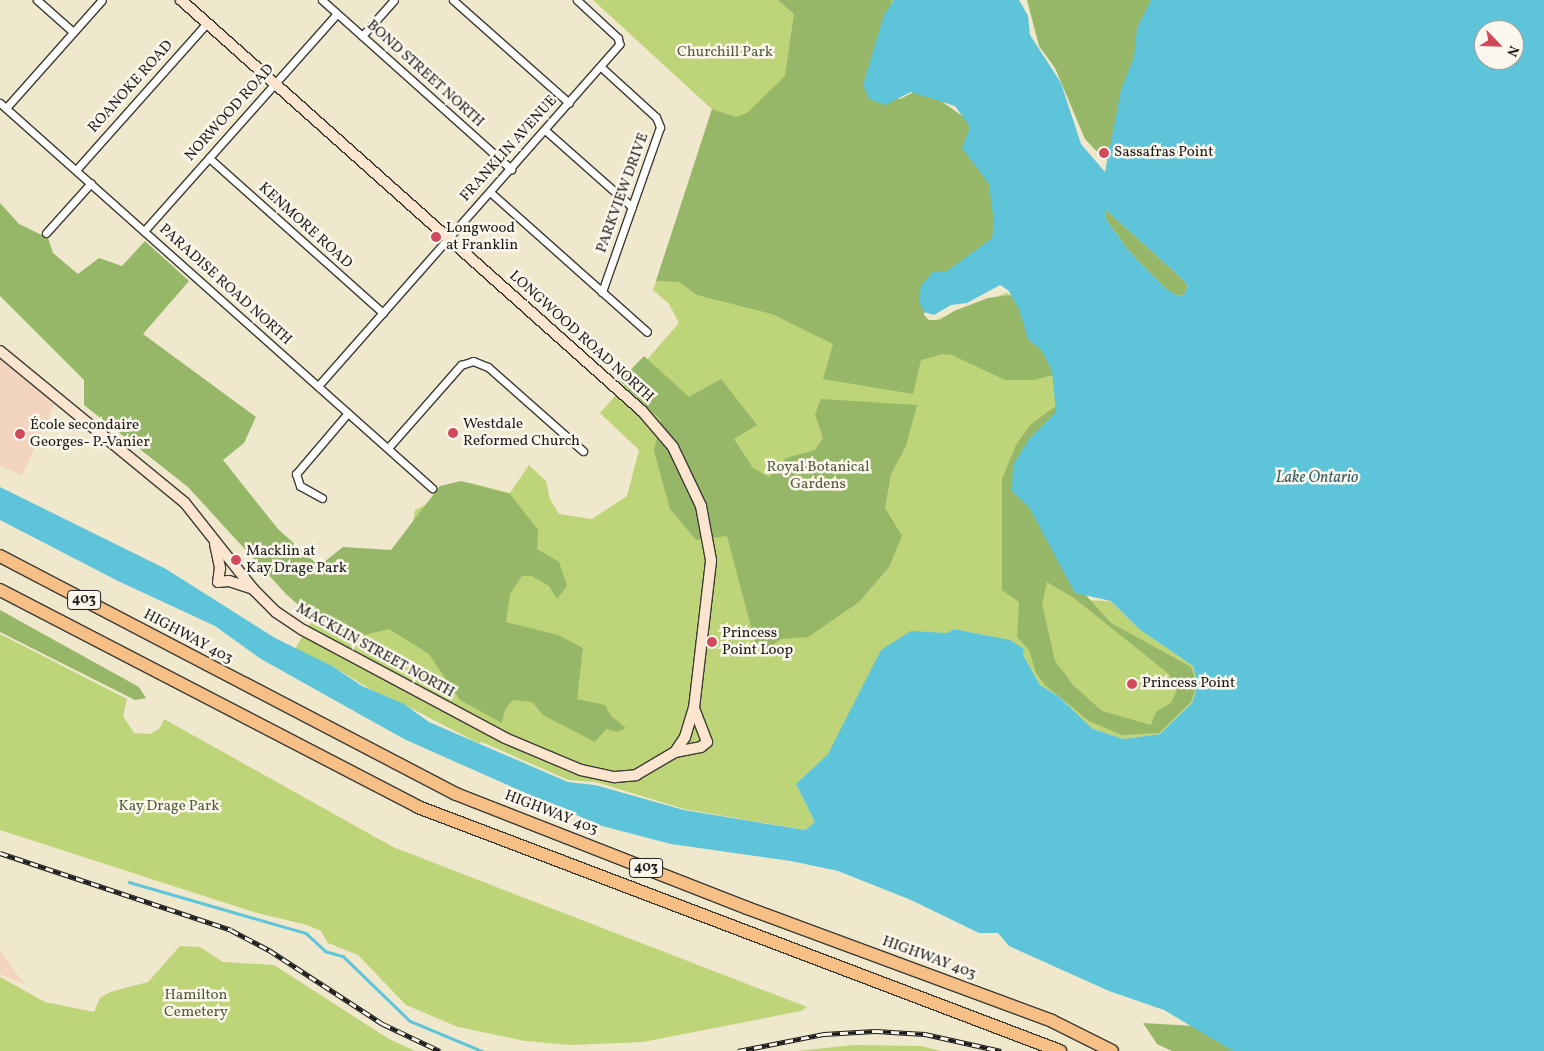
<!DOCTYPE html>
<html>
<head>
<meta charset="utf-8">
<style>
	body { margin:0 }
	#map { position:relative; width:1544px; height:1051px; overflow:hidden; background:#f0e8cc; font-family:Vollkorn,serif }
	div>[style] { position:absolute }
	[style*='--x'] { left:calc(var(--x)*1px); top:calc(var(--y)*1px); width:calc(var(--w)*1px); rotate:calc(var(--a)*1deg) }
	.built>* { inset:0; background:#f3d4bf }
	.green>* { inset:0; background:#bed478 }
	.forest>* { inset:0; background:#96b668 }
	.water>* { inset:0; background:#5dc4da }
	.stream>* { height:2.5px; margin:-1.25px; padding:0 1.25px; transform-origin:1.25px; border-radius:1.25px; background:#5dc4da }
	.roads { filter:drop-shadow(1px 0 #3c3b36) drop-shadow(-1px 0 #3c3b36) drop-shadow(0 1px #3c3b36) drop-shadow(0 -1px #3c3b36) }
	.street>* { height:7px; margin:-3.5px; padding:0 3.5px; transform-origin:3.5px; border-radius:3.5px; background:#fff }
	.secondary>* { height:10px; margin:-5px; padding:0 5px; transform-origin:5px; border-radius:5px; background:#fbe5cf }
	.highway>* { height:12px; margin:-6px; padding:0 6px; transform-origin:6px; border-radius:6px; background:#f5bf86 }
	.rail>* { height:4.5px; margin-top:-2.25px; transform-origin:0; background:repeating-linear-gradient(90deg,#fbf7ec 0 8px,#1c1c1c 0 16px); box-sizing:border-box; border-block:1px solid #1c1c1c }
	.dots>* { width:14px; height:14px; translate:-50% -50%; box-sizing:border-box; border:2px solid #fbf7ec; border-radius:50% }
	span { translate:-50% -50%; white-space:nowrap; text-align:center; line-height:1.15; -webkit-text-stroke:5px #fbf7ec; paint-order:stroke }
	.shield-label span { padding:1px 4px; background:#fbf7ec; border:1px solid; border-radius:4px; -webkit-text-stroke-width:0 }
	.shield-label { font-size:14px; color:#1c1c1c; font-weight:700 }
	.park-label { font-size:15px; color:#555c3c }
	.street-label { font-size:15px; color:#1c1c1c }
	.poi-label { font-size:15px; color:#1c1c1c }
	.left { translate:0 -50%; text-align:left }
	.water-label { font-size:16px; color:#365f68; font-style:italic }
	.north { position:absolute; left:1474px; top:20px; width:50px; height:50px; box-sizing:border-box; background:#fbf7ec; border:1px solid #a29f99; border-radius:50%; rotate:114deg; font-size:14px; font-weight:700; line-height:20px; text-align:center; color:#1c1c1c }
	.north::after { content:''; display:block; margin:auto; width:18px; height:22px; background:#d1495b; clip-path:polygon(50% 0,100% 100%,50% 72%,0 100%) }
</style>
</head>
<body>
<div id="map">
	<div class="built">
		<div style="clip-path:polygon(0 359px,55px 403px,22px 476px,0 465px)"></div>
		<div style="clip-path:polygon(0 950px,24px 984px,0 974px)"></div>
	</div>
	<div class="green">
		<div style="clip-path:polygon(593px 0,903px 0,870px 45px,927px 275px,921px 326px,955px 312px,971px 310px,987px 300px,1007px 293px,1012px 297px,1056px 378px,1079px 600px,1111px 601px,1139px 629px,1193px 666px,1198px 685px,1192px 703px,1160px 734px,1124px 739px,1093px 729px,1058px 696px,1040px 685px,1023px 655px,990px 636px,954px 629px,947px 633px,911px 632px,849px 717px,828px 754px,796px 784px,815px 822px,805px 830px,684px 809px,596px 782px,568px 780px,482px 742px,478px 743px,403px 704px,388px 700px,332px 666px,295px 649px,339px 575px,396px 557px,410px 537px,415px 510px,471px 483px,510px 493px,529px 465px,546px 481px,550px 499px,559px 514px,592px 519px,627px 496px,639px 450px,600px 413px,679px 323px,669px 304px,653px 290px,715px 112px)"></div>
		<div style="clip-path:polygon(0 634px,127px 699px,123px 716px,134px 733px,150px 734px,160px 728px,164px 719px,393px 847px,807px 1007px,801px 1011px,643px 1042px,571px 1045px,525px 1041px,458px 1027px,406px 1005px,358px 955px,328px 943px,321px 931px,307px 925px,257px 913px,0 830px)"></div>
		<div style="clip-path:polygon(180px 946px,200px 947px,223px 962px,274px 965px,389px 1039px,415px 1051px,0 1051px,0 977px,45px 1002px,94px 1012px,100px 998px,110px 992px,148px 982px)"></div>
		<div style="clip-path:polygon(853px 1045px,921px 1046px,941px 1051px,797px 1051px)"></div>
	</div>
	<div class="forest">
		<div style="clip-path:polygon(778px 0,892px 0,879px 76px,883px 94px,900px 99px,916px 91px,941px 101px,965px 118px,976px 131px,999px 208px,991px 245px,929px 293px,924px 315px,929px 320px,940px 320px,954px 311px,988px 298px,1012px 295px,1060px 373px,1034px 380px,1005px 380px,952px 355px,943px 354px,921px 360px,913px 394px,823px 379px,833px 344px,772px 314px,697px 295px,679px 282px,656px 281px,712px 109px,736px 117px,747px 113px,785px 76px,794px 14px)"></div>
		<div style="clip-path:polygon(1027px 0,1158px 0,1112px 163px,1104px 159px,1085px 139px,1055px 68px,1039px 46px)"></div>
		<div style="clip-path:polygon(0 203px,19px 224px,48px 238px,53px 253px,78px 274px,99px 258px,122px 266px,145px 241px,189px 281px,143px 334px,256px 417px,244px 443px,223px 460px,278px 529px,319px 566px,343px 547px,391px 550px,440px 486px,461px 481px,510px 494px,538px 530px,537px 549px,559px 562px,567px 586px,557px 599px,549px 586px,532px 576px,522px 576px,510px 594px,506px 622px,558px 635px,583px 648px,577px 699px,605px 705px,611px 716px,626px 728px,618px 732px,606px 729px,595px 742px,543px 715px,532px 702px,513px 700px,505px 709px,502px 723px,460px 700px,429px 654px,389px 629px,359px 636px,329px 632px,286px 594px,188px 487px,84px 405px,84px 380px,0 296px)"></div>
		<div style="clip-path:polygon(1106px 210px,1177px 274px,1188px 286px,1184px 295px,1178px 296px,1166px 289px,1128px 250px,1105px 218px)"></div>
		<div style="clip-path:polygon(644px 356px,689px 397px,721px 379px,757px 425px,734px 439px,753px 468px,769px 477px,786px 458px,815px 450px,823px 438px,815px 415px,821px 399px,917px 405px,906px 446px,891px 474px,885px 508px,902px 536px,889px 567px,859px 602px,808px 637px,781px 639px,767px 649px,755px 642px,727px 536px,696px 540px,670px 509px,654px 451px,661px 420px,620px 381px)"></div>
		<div style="clip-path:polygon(evenodd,1064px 400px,1073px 581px,1111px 623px,1191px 667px,1197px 684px,1191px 702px,1159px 733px,1122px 735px,1089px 721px,1045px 685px,1036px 673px,1029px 650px,1017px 637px,1019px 602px,1002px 590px,1002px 479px,1016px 445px,1030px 425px,1064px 400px,1047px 582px,1074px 598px,1169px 674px,1177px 690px,1171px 703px,1156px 712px,1151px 725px,1102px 711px,1073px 685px,1055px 661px,1042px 604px,1047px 582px)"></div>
		<div style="clip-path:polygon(0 610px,139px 687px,146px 698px,135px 700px,0 632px)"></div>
		<div style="clip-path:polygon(1143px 1023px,1194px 1026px,1246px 1051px,1172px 1051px,1157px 1044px)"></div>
	</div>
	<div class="water">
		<div style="clip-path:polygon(evenodd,894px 0,1019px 0,1028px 16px,1030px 35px,1061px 83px,1081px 144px,1105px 172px,1121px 90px,1134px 57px,1137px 28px,1151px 0,1544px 0,1544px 1051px,1233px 1051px,1164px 1010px,1109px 991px,1009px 946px,998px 933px,979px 933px,911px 900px,838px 871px,791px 861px,671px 844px,602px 826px,530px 795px,404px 739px,261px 659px,215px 626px,118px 581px,0 520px,0 487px,166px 569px,275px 638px,332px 666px,362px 686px,404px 704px,429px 722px,568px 782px,595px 785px,684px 810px,805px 830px,815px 822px,796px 784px,828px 754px,881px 650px,911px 631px,947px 633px,954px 629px,1010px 640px,1024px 649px,1023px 655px,1040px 685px,1058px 696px,1093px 729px,1124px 739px,1160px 734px,1192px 703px,1198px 685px,1193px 666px,1139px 629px,1111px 601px,1075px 593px,1029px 507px,1012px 491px,1013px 465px,1029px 439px,1056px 412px,1052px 371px,1042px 351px,1028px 339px,1019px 309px,1008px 290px,1000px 285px,967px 303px,951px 305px,934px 315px,924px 312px,919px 301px,921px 285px,933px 272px,947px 271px,992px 238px,994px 223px,989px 184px,962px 148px,970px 127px,955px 106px,911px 92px,885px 105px,869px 99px,863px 85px,884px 15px,894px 0,1484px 30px,1514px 30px,1514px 60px,1484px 60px,1484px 30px,894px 0,1106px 210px,1177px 274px,1188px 286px,1184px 295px,1178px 296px,1166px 289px,1128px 250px,1105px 218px,1106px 210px)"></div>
	</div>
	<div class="stream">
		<div style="--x:129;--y:882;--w:184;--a:16.1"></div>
		<div style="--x:306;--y:933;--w:26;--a:43"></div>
		<div style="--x:325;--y:951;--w:19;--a:16"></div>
		<div style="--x:343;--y:956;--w:93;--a:44.1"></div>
		<div style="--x:410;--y:1021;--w:78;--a:22.6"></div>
	</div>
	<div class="roads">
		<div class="street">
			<div style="--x:37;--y:0;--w:48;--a:41.6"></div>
			<div style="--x:322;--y:0;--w:254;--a:41.8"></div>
			<div style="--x:453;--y:0;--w:155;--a:41.6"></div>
			<div style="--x:362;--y:36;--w:48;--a:-48.4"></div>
			<div style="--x:601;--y:67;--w:74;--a:42.3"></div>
			<div style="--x:656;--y:117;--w:11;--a:68"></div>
			<div style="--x:660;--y:127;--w:175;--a:109.4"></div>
			<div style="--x:0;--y:103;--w:579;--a:41.71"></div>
			<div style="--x:6;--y:108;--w:144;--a:-48.4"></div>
			<div style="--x:545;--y:130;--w:116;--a:41.5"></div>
			<div style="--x:209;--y:158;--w:233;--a:41.7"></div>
			<div style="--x:76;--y:170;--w:197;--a:-48.3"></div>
			<div style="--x:490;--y:192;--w:210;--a:41.7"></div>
			<div style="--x:144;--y:231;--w:290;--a:-48.4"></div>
			<div style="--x:46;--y:233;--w:67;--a:-48"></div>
			<div style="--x:318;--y:386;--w:456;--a:-48.6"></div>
			<div style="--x:619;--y:44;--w:6;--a:-99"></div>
			<div style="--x:618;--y:38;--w:56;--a:-137.2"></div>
			<div style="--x:388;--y:448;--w:111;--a:-48.7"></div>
			<div style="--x:461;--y:365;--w:13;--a:-18"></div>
			<div style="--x:473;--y:361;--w:16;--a:22"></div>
			<div style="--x:488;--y:367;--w:127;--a:41.5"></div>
			<div style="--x:322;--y:498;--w:25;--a:-151"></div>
			<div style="--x:300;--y:486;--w:13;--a:-108"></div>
			<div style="--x:296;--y:474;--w:80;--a:-49.6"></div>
		</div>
		<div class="secondary">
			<div style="--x:0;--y:351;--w:239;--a:39.4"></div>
			<div style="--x:185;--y:503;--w:111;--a:51.6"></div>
			<div style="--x:254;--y:590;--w:31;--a:45"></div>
			<div style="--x:276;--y:612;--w:32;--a:34"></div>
			<div style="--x:303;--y:630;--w:229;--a:28.1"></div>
			<div style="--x:505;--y:738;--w:82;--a:22.8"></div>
			<div style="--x:581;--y:770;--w:35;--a:12"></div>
			<div style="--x:615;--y:777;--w:21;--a:-5"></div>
			<div style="--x:636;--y:775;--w:45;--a:-30.5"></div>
			<div style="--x:675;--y:752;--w:18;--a:-56"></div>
			<div style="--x:685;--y:737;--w:30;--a:-73"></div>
			<div style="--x:694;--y:708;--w:149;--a:-83.4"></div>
			<div style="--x:711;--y:560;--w:55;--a:-100.5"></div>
			<div style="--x:701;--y:506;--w:65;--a:-115.4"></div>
			<div style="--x:673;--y:447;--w:48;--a:-130.7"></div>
			<div style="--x:642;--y:411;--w:618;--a:-138.28"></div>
			<div style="--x:215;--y:544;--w:25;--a:78"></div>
			<div style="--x:220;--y:568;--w:14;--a:98"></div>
			<div style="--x:218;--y:582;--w:11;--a:-5"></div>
			<div style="--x:229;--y:581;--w:25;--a:18"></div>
			<div style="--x:675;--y:752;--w:26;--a:-11"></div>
			<div style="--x:701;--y:747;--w:8;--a:-40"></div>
			<div style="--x:707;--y:742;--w:33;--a:-111"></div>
		</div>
		<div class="highway">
			<div style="--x:0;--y:556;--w:514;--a:27.56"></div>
			<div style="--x:456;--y:794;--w:313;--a:21.4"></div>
			<div style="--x:747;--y:908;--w:325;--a:20.3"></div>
			<div style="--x:1052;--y:1021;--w:67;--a:26.6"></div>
			<div style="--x:0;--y:590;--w:471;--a:27.4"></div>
			<div style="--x:418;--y:807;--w:687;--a:20.81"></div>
		</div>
	</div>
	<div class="rail">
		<div style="--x:0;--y:853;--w:243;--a:18.4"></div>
		<div style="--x:231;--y:930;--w:43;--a:27.8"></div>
		<div style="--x:269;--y:950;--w:136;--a:33"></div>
		<div style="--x:383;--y:1024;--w:63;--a:25.3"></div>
		<div style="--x:738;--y:1051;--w:88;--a:-11.2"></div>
		<div style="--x:824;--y:1034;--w:51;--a:-3.4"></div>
		<div style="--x:875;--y:1031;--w:50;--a:3.4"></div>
		<div style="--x:925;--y:1034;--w:78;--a:12.6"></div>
	</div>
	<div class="dots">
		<div style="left:1104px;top:153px;background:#d1495b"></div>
		<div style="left:436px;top:237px;background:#d1495b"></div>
		<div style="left:453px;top:433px;background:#d1495b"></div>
		<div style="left:20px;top:434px;background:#d1495b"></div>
		<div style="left:236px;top:560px;background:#d1495b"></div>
		<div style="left:712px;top:642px;background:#d1495b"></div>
		<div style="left:1132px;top:684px;background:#d1495b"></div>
	</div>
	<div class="shield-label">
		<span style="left:84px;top:600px">403</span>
		<span style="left:646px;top:868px">403</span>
	</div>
	<div class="park-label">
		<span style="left:725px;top:53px">Churchill Park</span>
		<span style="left:818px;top:476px">Royal Botanical<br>Gardens</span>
		<span style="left:169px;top:807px">Kay Drage Park</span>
		<span style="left:196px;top:1004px">Hamilton<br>Cemetery</span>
	</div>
	<div class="street-label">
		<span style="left:425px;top:74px;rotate:42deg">BOND STREET NORTH</span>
		<span style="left:131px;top:87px;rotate:-48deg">ROANOKE ROAD</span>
		<span style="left:230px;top:113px;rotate:-48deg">NORWOOD ROAD</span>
		<span style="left:509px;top:149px;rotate:-48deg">FRANKLIN AVENUE</span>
		<span style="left:623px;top:193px;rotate:-70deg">PARKVIEW DRIVE</span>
		<span style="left:305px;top:226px;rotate:42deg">KENMORE ROAD</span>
		<span style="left:225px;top:285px;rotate:42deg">PARADISE ROAD NORTH</span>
		<span style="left:581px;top:337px;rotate:42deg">LONGWOOD ROAD NORTH</span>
		<span style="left:188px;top:637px;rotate:28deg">HIGHWAY 403</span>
		<span style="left:375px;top:651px;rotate:29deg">MACKLIN STREET NORTH</span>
		<span style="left:551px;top:813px;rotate:21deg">HIGHWAY 403</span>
		<span style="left:929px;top:958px;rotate:20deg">HIGHWAY 403</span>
	</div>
	<div class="poi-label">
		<span class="left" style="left:1114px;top:153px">Sassafras Point</span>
		<span class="left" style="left:446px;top:237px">Longwood<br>at Franklin</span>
		<span class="left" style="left:463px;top:433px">Westdale<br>Reformed Church</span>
		<span class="left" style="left:30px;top:434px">École secondaire<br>Georges- P.-Vanier</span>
		<span class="left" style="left:246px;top:560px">Macklin at<br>Kay Drage Park</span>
		<span class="left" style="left:722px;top:642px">Princess<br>Point Loop</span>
		<span class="left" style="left:1142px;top:684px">Princess Point</span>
	</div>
	<div class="water-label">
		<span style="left:1317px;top:478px">Lake Ontario</span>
	</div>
	<div class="north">N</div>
</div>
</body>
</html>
